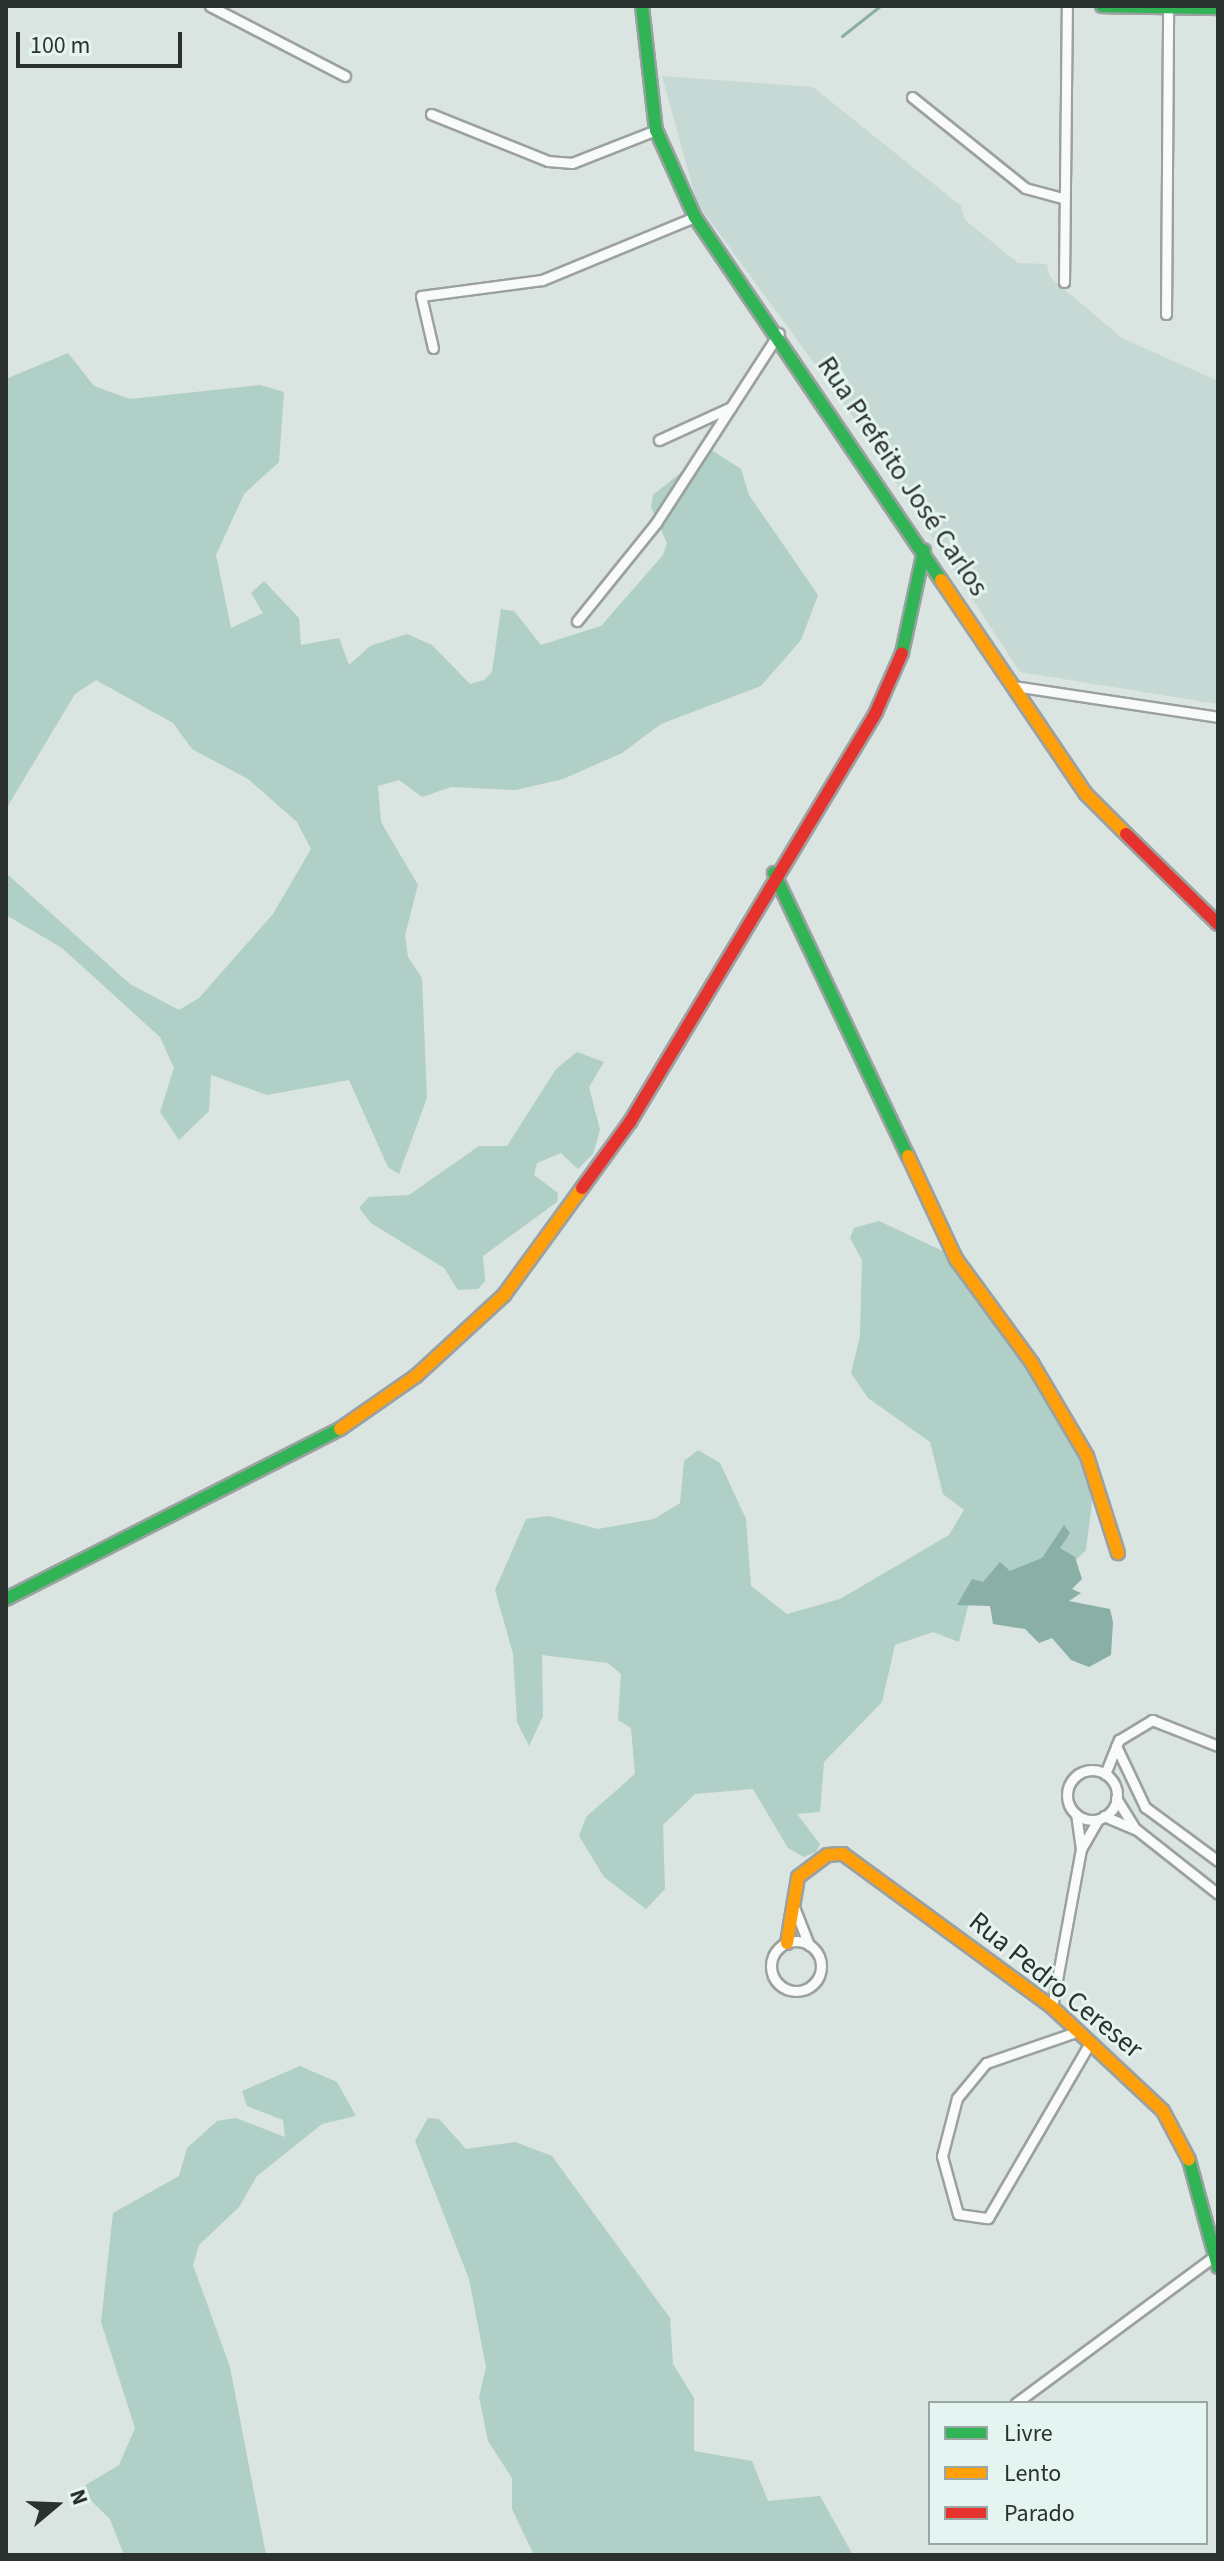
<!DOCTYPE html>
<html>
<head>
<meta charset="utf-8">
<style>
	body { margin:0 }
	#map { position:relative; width:1224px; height:2561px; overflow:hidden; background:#dae4e1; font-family:"Source Sans 3",sans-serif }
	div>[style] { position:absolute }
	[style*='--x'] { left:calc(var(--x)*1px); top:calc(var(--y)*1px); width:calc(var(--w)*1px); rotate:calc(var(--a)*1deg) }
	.built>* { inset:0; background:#c7d9d5 }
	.forest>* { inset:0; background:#afcfc7 }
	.water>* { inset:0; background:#8aafa6 }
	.stream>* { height:3px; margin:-1.5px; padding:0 1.5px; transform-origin:1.5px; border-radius:1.5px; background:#8aafa6 }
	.roads { filter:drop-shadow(2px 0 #9ba1a0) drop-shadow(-2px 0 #9ba1a0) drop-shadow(0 2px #9ba1a0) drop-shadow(0 -2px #9ba1a0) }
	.street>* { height:9px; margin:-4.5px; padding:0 4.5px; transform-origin:4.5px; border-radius:4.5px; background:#f9fbfa }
	.street>.ring { margin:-4.5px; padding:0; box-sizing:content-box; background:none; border:9px solid #f9fbfa; border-radius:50% }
	.fast>* { height:12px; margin:-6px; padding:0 6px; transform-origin:6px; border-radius:6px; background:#30b455 }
	.slow>* { height:12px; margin:-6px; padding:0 6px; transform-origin:6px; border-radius:6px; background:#ff9f0a }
	.jam>* { height:12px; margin:-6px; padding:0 6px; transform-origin:6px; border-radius:6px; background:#e5322d }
	span { translate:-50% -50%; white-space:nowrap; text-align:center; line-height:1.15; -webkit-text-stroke:6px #e4f4f0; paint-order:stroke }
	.street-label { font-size:28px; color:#2b312f }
	.frame { position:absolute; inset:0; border:8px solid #2b312f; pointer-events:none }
	.legend { position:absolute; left:928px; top:2401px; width:280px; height:144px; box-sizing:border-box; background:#e4f4f0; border:2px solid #9aa6a3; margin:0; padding:10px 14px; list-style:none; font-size:24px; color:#2b312f }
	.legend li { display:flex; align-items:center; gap:16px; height:40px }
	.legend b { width:40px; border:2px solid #9aa6a3 }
	.north { position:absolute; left:16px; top:2465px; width:80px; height:80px; -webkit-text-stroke:6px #e4f4f0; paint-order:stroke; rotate:71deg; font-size:22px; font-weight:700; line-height:32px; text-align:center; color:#2b312f }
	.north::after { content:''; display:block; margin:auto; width:28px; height:36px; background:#2b312f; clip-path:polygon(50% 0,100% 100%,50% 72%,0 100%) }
	.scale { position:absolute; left:16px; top:32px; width:166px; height:36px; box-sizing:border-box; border:4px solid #2b312f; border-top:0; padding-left:10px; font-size:24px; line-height:28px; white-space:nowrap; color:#2b312f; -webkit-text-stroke:6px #e4f4f0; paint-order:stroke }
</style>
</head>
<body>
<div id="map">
	<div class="built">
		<div style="clip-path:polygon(662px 76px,813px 87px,961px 206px,965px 220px,1018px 263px,1047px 264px,1050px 277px,1122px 338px,1218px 381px,1218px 704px,1020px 672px,847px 408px,697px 203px)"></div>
	</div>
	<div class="forest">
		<div style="clip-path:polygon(68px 353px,94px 386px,130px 399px,260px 385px,284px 392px,279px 462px,244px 494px,216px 555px,231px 628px,263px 613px,251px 593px,264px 581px,299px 618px,301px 645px,339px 638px,349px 665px,370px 646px,407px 634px,432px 645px,470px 684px,484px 680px,492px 672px,501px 609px,514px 611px,541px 645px,601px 626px,663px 555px,667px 543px,651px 507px,653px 495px,710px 449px,741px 469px,749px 495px,818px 595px,801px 640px,761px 686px,661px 724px,622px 753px,563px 779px,516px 790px,451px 787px,422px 797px,399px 780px,378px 786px,381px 822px,418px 885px,405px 935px,408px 957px,422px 978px,427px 1098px,399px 1174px,388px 1167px,349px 1080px,267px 1095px,211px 1075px,209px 1111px,179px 1140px,160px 1112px,174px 1068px,160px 1037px,62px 948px,6px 915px,6px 873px,130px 984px,179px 1010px,199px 998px,273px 914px,311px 849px,297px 822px,248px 779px,192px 749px,173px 723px,96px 680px,75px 694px,6px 809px,6px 379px)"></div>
		<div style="clip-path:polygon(577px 1052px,604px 1062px,589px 1087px,600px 1130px,593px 1154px,578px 1169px,561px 1153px,537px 1163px,534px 1175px,558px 1193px,557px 1202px,483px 1256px,485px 1281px,478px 1289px,458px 1290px,444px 1268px,371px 1223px,359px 1208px,369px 1197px,409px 1195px,479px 1146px,507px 1146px,556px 1069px)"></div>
		<div style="clip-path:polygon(879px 1221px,947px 1253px,1015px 1342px,1095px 1478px,1086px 1550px,1073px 1563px,970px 1598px,959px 1642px,933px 1632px,895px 1645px,882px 1702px,824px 1762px,820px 1812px,797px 1814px,820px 1844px,816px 1852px,804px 1857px,788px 1848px,753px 1789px,695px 1794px,663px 1825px,665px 1889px,646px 1909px,604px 1877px,579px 1836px,586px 1817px,635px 1774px,631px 1728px,618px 1720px,621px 1674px,608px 1663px,542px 1655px,543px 1716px,529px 1746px,517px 1722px,513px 1654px,495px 1590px,526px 1519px,549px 1516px,598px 1529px,654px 1519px,680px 1503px,684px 1461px,698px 1450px,720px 1463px,746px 1519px,751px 1586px,787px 1614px,840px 1599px,949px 1535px,964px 1510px,943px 1494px,930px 1442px,868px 1398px,851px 1373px,860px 1336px,862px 1260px,850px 1238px,854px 1228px)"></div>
		<div style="clip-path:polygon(300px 2066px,337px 2082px,356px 2116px,322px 2124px,257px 2176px,239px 2207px,199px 2245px,193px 2265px,230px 2367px,266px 2555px,124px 2555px,110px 2519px,79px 2489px,119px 2465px,135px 2428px,101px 2322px,113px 2213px,179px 2176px,187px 2148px,217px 2121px,236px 2118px,285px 2137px,283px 2120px,247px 2106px,242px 2091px)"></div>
		<div style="clip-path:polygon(428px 2118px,439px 2119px,466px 2149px,515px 2142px,552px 2156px,670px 2318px,673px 2364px,694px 2398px,694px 2451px,752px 2461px,768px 2501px,820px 2496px,853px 2555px,534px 2555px,512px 2509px,512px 2478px,488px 2441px,479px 2397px,486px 2367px,469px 2279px,415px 2141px)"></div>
	</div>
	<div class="water">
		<div style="clip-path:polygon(1064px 1525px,1070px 1533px,1060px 1548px,1075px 1557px,1082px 1579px,1072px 1589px,1081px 1593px,1069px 1601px,1110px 1609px,1113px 1622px,1111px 1655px,1089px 1667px,1071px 1660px,1052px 1638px,1039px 1643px,1025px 1629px,993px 1624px,990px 1606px,957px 1605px,972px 1579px,983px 1582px,1000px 1562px,1010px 1571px,1042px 1558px)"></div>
	</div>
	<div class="stream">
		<div style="--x:842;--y:36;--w:48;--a:-38.3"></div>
	</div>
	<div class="roads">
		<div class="street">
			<div style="--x:210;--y:6;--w:152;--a:27.4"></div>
			<div style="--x:912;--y:97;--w:145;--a:38.8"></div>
			<div style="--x:1025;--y:188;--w:39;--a:15"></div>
			<div style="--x:431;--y:114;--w:126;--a:21.9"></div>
			<div style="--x:548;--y:161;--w:24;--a:5"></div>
			<div style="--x:572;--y:163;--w:90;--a:-21.4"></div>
			<div style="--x:1064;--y:282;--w:276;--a:-89.4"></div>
			<div style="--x:1166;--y:314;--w:306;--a:-89.6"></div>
			<div style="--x:433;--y:348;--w:53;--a:-103"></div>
			<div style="--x:421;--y:296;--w:122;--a:-7.5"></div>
			<div style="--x:542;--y:280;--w:165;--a:-22.4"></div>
			<div style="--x:659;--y:440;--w:79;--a:-24.6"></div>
			<div style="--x:577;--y:621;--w:126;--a:-51.1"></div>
			<div style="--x:656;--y:523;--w:226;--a:-57.1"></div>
			<div style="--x:1014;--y:686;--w:206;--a:8.6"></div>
			<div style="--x:1116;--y:1746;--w:68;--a:64.6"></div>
			<div style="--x:1145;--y:1807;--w:91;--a:36.5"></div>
			<div class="ring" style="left:1067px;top:1770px;width:41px;height:41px"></div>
			<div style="--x:1105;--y:1774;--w:37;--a:-68"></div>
			<div style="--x:1119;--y:1740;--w:39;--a:-31"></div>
			<div style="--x:1152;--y:1720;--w:71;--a:21.5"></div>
			<div style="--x:1116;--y:1798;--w:36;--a:58"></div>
			<div style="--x:1104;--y:1816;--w:36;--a:23"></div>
			<div style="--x:1137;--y:1830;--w:103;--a:38.3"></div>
			<div style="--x:1081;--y:1849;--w:34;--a:-60"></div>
			<div style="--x:794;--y:1907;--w:41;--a:68.5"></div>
			<div class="ring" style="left:771px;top:1941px;width:41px;height:41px"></div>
			<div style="--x:1052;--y:2007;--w:161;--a:-79.6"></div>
			<div style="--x:1081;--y:1849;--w:35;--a:-98"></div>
			<div style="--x:1076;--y:2032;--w:95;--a:161"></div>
			<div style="--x:986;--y:2063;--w:45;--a:129.6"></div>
			<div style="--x:957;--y:2098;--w:60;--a:104.5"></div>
			<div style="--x:942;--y:2156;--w:60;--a:74.6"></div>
			<div style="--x:958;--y:2214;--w:30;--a:8"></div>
			<div style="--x:988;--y:2218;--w:203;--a:-59.8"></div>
			<div style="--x:1016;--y:2403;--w:244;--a:-36.5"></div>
		</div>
		<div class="fast">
			<div style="--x:642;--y:6;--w:125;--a:83.6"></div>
			<div style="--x:656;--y:130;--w:95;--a:65.9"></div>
			<div style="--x:695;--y:217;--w:439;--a:55.9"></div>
			<div style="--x:1102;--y:6;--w:116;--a:1"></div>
			<div style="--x:902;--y:653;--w:105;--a:-77.9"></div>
			<div style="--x:774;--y:873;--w:313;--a:64.7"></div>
			<div style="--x:6;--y:1599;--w:375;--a:-27"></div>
			<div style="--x:1189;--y:2160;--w:111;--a:74.8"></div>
		</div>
		<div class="slow">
			<div style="--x:941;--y:580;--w:258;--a:55.9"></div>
			<div style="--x:1086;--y:794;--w:57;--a:45"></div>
			<div style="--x:908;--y:1156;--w:114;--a:65"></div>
			<div style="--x:956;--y:1259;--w:129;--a:53.8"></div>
			<div style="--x:1032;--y:1363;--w:108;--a:59.4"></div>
			<div style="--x:1087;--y:1456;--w:102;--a:72.3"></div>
			<div style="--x:340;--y:1429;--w:93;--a:-34.9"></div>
			<div style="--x:416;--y:1376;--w:120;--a:-42.6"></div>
			<div style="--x:504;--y:1295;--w:132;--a:-53.9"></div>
			<div style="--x:787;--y:1943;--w:67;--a:-80.5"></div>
			<div style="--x:798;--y:1877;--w:36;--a:-37"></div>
			<div style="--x:827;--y:1855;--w:16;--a:-4"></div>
			<div style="--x:843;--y:1854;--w:259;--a:36.2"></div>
			<div style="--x:1052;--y:2007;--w:152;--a:43.1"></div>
			<div style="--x:1163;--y:2111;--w:55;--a:62"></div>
		</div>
		<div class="jam">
			<div style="--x:1126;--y:834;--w:129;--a:44.4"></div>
			<div style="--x:582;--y:1188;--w:82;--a:-54"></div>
			<div style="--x:630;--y:1122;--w:478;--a:-59"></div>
			<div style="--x:876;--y:712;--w:64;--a:-66.2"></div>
		</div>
	</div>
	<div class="street-label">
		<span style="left:903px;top:476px;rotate:56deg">Rua Prefeito José Carlos</span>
		<span style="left:1056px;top:1985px;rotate:39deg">Rua Pedro Cereser</span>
	</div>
	<div class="frame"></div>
	<ul class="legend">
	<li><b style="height:10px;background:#30b455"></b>Livre</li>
	<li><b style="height:10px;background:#ff9f0a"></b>Lento</li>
	<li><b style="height:10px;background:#e5322d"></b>Parado</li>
	</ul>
	<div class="north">N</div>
	<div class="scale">100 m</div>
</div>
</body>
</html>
